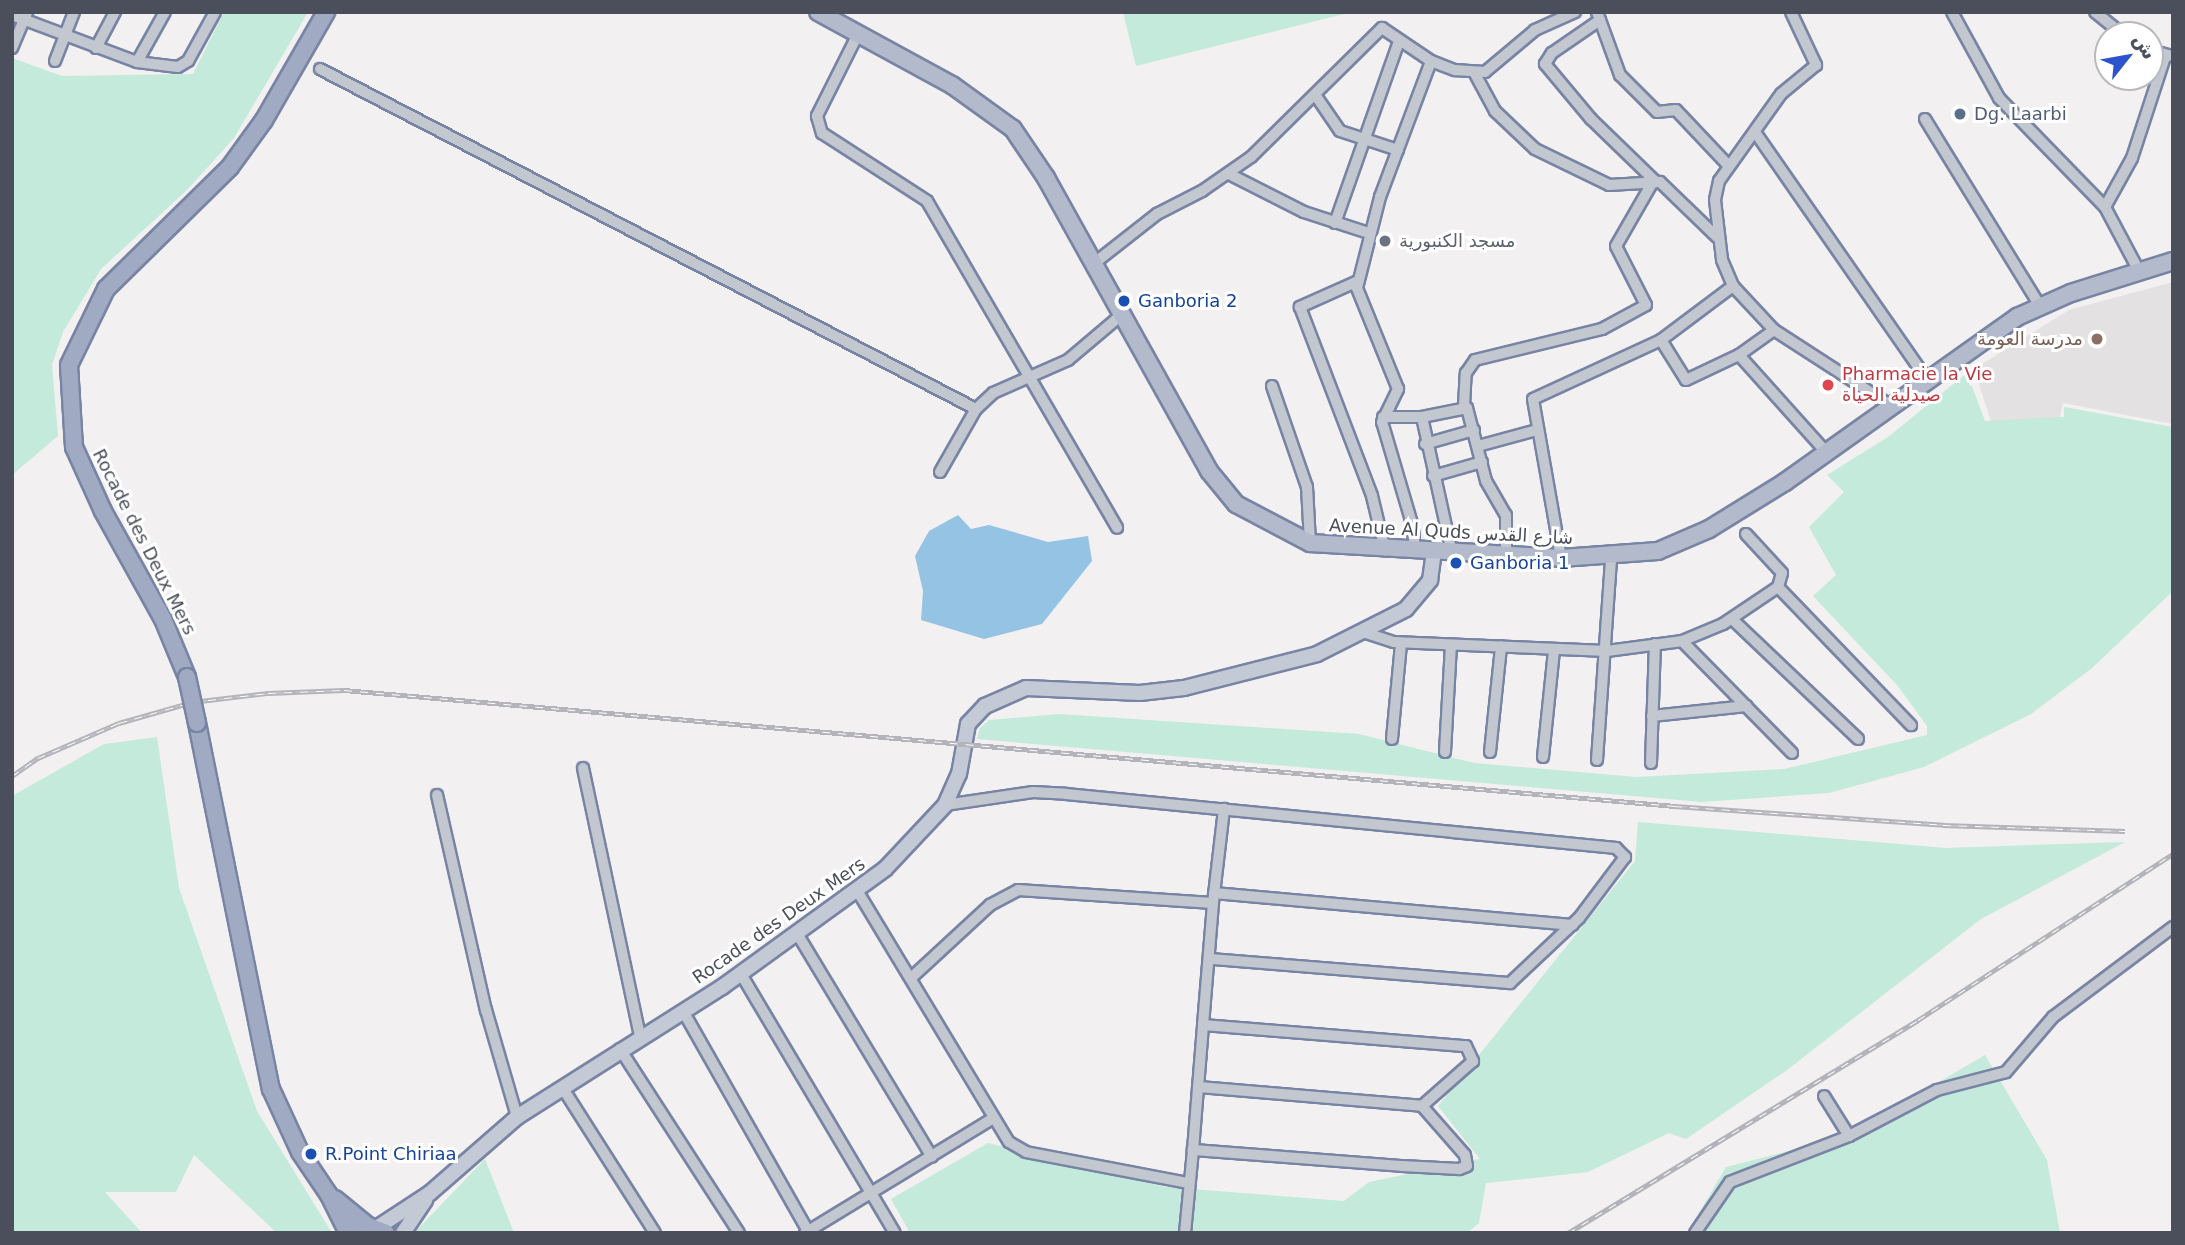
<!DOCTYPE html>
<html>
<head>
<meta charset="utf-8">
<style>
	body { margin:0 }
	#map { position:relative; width:2185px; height:1245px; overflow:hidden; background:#f2f0f0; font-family:"DejaVu Sans","Noto Naskh Arabic",sans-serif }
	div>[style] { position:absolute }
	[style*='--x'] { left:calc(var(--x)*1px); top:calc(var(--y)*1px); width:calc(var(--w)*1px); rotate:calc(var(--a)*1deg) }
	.education>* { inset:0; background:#e3e1e1 }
	.green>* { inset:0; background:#c3eada }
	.water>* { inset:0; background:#95c3e3 }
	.roads { filter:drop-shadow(2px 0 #7884a4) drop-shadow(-2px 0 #7884a4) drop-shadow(0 2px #7884a4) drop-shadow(0 -2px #7884a4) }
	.minor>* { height:10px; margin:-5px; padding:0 5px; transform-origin:5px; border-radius:5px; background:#c2c7d0 }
	.secondary>* { height:14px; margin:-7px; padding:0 7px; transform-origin:7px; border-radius:7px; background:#c4c9d6 }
	.primary>* { height:16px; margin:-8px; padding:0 8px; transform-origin:8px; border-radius:8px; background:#b2bacb }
	.trunk>* { height:16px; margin:-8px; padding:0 8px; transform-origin:8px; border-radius:8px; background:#a0aac2 }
	.rail>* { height:5px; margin-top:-2.5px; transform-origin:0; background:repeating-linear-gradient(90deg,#fff 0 8px,#b2b4b9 0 16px); box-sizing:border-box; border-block:2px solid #b2b4b9 }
	.bridges { filter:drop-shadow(2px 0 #7884a4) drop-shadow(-2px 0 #7884a4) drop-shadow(0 2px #7884a4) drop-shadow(0 -2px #7884a4) }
	.trunk-bridge>* { height:16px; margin:-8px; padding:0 8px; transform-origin:8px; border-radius:8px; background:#a0aac2 }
	.dots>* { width:19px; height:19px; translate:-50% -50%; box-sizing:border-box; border:4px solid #fff; border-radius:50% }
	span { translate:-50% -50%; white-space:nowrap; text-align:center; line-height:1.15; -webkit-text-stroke:6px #fff; paint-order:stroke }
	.service-label { font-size:18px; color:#4e5e75 }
	.left { translate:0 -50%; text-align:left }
	.worship-label { font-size:18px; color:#5b616d }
	.transit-label { font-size:18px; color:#164399 }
	.education-label { font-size:18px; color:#785e54 }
	.right { translate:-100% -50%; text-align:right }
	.health-label { font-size:18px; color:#be3a42 }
	.street-label { font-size:18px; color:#4a4f5b }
	.frame { position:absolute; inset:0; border:14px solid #4a4f5b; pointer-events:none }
	.north { position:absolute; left:2094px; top:21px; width:70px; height:70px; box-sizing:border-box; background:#fff; border:2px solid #b7b9bd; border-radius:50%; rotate:59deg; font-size:19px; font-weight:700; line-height:28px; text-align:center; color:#4a4f5b }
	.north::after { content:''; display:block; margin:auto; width:24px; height:32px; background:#2d53ce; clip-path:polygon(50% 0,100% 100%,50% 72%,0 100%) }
</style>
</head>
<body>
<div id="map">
	<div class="education">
		<div style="clip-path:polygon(2173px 282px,2173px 424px,2063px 403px,2058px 425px,1993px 427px,1974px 369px,2069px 310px)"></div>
	</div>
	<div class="green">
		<div style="clip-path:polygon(224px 12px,308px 12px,234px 138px,187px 190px,101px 269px,63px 332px,52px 365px,58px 436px,12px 475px,12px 58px,62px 76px,193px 74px)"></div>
		<div style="clip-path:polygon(1123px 12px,1348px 12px,1348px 13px,1136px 66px)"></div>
		<div style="clip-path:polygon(1967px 373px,1985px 421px,2064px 417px,2064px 407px,2173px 427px,2173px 591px,2092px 668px,2031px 714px,1924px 767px,1829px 793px,1702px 802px,977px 739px,980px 728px,989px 720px,1059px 714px,1359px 734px,1474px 763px,1636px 777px,1784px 769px,1927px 735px,1927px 726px,1897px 685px,1813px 596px,1836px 575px,1809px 527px,1844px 492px,1827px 475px,1888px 437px)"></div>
		<div style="clip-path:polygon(157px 737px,179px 888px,257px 1111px,332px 1233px,277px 1233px,194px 1155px,176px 1192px,105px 1192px,142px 1233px,12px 1233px,12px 796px,104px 744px)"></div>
		<div style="clip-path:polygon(1638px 822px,1946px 848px,2125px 842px,1981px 919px,1787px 1070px,1686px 1139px,1669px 1133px,1588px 1172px,1486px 1183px,1479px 1223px,1467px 1233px,910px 1233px,891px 1199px,988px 1143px,1165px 1187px,1344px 1201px,1369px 1182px,1480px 1159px,1438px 1106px,1635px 861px)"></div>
		<div style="clip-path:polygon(1985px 1055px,2047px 1160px,2060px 1233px,1687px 1233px,1726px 1167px,1847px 1136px)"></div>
		<div style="clip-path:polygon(485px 1159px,514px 1233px,414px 1233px)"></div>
	</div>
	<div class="water">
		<div style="clip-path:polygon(958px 515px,971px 529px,989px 525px,1048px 542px,1088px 536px,1092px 561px,1042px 624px,984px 639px,921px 620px,923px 591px,915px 556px,929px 531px)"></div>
	</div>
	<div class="roads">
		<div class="minor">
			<div style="--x:1791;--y:12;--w:59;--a:64.7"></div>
			<div style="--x:1816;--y:65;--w:45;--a:140.4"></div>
			<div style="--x:1781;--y:94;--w:107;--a:125.5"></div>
			<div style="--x:1719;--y:181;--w:19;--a:102"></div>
			<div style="--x:1715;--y:200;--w:60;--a:83.3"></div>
			<div style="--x:1722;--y:260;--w:28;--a:67"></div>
			<div style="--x:1733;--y:286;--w:60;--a:47"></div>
			<div style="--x:1774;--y:330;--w:138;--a:32.9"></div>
			<div style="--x:1952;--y:12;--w:98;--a:61.3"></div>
			<div style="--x:1999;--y:98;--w:152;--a:45.8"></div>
			<div style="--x:2105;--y:207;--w:72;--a:62"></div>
			<div style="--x:2095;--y:12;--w:36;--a:39"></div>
			<div style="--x:12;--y:15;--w:134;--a:20.6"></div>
			<div style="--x:137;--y:62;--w:41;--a:7"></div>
			<div style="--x:178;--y:67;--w:12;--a:-31"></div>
			<div style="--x:188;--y:61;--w:56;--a:-61.1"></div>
			<div style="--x:1600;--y:20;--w:59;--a:70"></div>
			<div style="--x:1620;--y:75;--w:52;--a:45"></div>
			<div style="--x:1657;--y:112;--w:19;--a:-6"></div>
			<div style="--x:1676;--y:110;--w:77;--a:46.6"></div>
			<div style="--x:858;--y:34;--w:92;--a:116.6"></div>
			<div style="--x:817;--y:116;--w:18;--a:74"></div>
			<div style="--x:822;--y:133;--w:125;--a:32.9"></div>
			<div style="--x:927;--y:201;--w:378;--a:59.8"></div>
			<div style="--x:12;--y:48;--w:39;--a:-67"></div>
			<div style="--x:96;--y:48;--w:41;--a:-62.2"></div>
			<div style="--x:2150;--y:50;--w:24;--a:15"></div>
			<div style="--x:55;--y:61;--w:53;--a:-68.8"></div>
			<div style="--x:137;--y:62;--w:57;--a:-60.8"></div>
			<div style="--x:320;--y:69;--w:739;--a:27.4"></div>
			<div style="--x:1474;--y:72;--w:44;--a:61.7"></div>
			<div style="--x:1495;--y:111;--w:55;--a:43.5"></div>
			<div style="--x:1535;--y:149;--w:82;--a:25.9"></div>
			<div style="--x:1609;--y:185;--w:51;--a:-3.4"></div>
			<div style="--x:1660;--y:182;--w:79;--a:44"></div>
			<div style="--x:1316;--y:96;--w:42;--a:55.6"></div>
			<div style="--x:1340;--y:131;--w:61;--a:18.1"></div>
			<div style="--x:1925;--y:119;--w:220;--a:58.4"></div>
			<div style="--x:1755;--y:132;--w:300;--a:55.2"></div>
			<div style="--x:1229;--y:174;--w:84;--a:26.9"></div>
			<div style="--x:1304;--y:212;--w:68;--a:17.9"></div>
			<div style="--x:2105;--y:207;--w:56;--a:-61.1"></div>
			<div style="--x:2132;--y:158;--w:106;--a:-71.9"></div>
			<div style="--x:1335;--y:223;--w:193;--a:-70.6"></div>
			<div style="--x:1092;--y:265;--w:83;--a:-38.1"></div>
			<div style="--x:1157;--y:214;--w:51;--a:-27.1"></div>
			<div style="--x:1202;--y:191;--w:60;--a:-34.8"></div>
			<div style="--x:1251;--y:157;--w:184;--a:-44.6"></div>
			<div style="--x:1382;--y:28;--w:59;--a:34"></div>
			<div style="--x:1431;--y:61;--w:26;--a:21"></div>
			<div style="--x:1455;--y:70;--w:30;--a:4"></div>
			<div style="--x:1485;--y:72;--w:65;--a:-40"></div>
			<div style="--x:1535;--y:30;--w:44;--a:-24.2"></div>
			<div style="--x:1358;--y:281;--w:64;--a:155.9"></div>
			<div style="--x:1300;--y:307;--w:202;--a:69.1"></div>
			<div style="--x:1372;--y:496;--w:56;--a:76.5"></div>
			<div style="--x:1774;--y:330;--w:43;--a:144.5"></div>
			<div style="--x:1739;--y:355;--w:132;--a:48.1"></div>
			<div style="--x:1661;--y:340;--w:90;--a:-36.9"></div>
			<div style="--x:1272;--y:386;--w:107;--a:70.9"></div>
			<div style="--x:1307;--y:487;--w:56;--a:86.9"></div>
			<div style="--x:1464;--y:406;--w:33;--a:-87"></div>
			<div style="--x:1466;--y:373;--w:16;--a:-55"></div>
			<div style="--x:1475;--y:360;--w:131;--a:-13.7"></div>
			<div style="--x:1602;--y:329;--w:50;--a:-28.6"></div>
			<div style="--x:1646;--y:305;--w:66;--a:-117"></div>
			<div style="--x:1616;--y:246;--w:76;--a:-60.1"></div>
			<div style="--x:1654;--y:180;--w:88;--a:-135.9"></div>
			<div style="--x:1591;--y:119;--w:72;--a:-129.9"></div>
			<div style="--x:1545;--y:64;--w:13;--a:-58"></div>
			<div style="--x:1552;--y:53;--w:58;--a:-34.5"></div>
			<div style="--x:1600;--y:20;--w:9;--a:-111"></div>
			<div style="--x:1383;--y:417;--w:39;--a:0"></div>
			<div style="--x:1422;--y:417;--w:46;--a:-11.3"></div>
			<div style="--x:1467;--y:408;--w:75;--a:75.4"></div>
			<div style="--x:1486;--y:481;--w:39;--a:60"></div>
			<div style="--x:1506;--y:515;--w:40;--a:90"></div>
			<div style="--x:1422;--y:417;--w:140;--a:77.6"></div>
			<div style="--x:1425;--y:444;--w:51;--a:-15.9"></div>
			<div style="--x:1478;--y:446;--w:61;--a:-15.2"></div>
			<div style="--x:940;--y:472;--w:73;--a:-60.3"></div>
			<div style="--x:976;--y:409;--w:23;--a:-43"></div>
			<div style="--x:993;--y:393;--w:82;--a:-23.7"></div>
			<div style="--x:1068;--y:360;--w:68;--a:-40.2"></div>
			<div style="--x:1433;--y:476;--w:51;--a:-15.9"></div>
			<div style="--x:1746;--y:534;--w:53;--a:47.3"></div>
			<div style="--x:1782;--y:573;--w:15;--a:106"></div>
			<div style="--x:1415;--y:552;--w:25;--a:-95"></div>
			<div style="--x:1413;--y:527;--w:109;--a:-106.4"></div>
			<div style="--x:1382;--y:422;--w:37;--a:-64"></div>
			<div style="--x:1398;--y:389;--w:109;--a:-112.1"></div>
			<div style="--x:1357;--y:288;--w:94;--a:-75.8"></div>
			<div style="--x:1380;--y:197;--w:145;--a:-69.4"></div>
			<div style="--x:1561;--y:558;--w:161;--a:-100"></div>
			<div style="--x:1533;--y:399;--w:141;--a:-24.7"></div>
			<div style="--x:1661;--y:340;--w:47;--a:58"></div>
			<div style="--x:1686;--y:380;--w:59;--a:-25.3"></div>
			<div style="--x:1732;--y:619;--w:174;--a:43.6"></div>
			<div style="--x:1366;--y:633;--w:29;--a:18"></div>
			<div style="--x:1394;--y:642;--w:213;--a:2.4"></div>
			<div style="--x:1607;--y:651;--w:76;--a:-7.6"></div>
			<div style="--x:1682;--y:641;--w:44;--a:-22.5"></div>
			<div style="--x:1723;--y:624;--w:66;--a:-33.9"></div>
			<div style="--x:1778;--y:587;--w:192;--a:46.1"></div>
			<div style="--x:1682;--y:641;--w:157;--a:45.5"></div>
			<div style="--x:1652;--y:716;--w:95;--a:-6.1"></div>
			<div style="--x:1392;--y:739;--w:96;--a:-84.6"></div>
			<div style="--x:1445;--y:752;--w:107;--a:-86.8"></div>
			<div style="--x:1490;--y:752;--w:106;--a:-84"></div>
			<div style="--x:1543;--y:757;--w:108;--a:-84.1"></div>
			<div style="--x:1597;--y:760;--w:202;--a:-86"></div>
			<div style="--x:1651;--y:763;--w:119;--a:-88.1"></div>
			<div style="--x:583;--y:768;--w:274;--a:78"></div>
			<div style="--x:437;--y:795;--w:221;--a:77.2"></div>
			<div style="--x:486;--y:1010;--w:111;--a:73.8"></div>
			<div style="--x:945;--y:805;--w:89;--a:-8.4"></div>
			<div style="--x:1033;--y:792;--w:33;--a:3"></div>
			<div style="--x:1066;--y:794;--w:553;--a:5.61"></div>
			<div style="--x:1616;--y:848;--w:13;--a:45"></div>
			<div style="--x:1625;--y:857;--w:76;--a:127"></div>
			<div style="--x:1579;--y:918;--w:95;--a:136.7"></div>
			<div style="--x:1510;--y:983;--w:302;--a:-175.4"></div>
			<div style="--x:858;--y:892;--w:292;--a:58.9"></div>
			<div style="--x:1009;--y:1142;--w:20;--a:30"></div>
			<div style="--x:1026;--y:1152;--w:166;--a:10.8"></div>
			<div style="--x:1214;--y:893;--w:360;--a:5.1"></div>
			<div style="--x:798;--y:935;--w:259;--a:58.9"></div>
			<div style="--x:741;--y:974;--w:301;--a:59.3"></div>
			<div style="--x:911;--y:978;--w:108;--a:-42.7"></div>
			<div style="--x:990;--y:905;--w:32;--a:-28"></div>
			<div style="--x:1018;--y:890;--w:195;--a:3.8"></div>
			<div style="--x:683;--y:1011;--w:255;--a:60.4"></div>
			<div style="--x:1203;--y:1025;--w:264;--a:4.6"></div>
			<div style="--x:1466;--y:1046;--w:17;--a:65"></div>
			<div style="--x:1473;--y:1061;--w:68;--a:138.6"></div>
			<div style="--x:1422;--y:1106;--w:65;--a:48.7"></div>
			<div style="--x:1465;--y:1155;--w:11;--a:80"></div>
			<div style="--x:1467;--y:1166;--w:9;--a:159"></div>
			<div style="--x:1459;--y:1169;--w:57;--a:-177"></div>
			<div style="--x:1402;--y:1166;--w:210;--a:-175.6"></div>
			<div style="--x:1193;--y:1150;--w:125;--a:-85.4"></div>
			<div style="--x:1203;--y:1025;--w:122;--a:-85.3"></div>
			<div style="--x:1213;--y:903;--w:95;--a:-83.3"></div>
			<div style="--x:620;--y:1049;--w:219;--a:57.1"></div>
			<div style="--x:562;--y:1087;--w:173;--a:57.5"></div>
			<div style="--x:1198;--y:1087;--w:225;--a:4.8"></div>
			<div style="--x:1849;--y:1136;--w:99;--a:-27.6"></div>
			<div style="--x:1937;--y:1090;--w:71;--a:-14.6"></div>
			<div style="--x:2006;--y:1072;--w:72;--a:-49.5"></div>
			<div style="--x:2053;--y:1017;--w:150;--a:-36.9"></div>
			<div style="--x:805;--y:1233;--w:219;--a:-31.4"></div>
			<div style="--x:1185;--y:1233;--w:83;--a:-84.5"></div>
			<div style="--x:1695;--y:1233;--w:62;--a:-55.5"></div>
			<div style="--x:1730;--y:1182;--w:128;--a:-21.1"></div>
			<div style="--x:1849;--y:1136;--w:47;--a:-122"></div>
		</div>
		<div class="secondary">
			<div style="--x:378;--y:1227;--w:62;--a:-33.2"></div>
			<div style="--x:430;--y:1193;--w:116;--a:-41.1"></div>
			<div style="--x:517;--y:1117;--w:243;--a:-32.4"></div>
			<div style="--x:722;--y:987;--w:201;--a:-35.9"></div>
			<div style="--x:885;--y:869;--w:88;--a:-46.8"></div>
			<div style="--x:945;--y:805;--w:34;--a:-66"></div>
			<div style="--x:959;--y:774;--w:51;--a:-79.8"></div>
			<div style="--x:968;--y:724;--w:25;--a:-47"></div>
			<div style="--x:985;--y:706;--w:45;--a:-23.7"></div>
			<div style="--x:1026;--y:688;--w:114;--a:2.5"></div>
			<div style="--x:1140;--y:693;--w:44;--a:-6.5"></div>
			<div style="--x:1184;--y:688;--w:137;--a:-14.3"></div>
			<div style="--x:1317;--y:654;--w:100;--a:-26.8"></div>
			<div style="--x:1406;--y:609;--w:38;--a:-50"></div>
			<div style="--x:1430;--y:580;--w:27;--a:-82"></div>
			<div style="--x:403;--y:1233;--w:40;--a:-56"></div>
		</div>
		<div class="primary">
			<div style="--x:818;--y:12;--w:153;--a:28.6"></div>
			<div style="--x:952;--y:85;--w:75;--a:35.8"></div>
			<div style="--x:1013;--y:129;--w:59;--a:56"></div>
			<div style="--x:1046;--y:178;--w:335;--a:60.9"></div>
			<div style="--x:1209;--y:471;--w:43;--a:50.7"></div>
			<div style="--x:1236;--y:504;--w:84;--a:27.8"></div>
			<div style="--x:1310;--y:543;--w:251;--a:3.4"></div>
			<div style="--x:1561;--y:558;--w:97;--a:-4.1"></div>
			<div style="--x:1658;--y:551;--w:56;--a:-23.3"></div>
			<div style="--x:1709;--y:529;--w:89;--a:-31.7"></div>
			<div style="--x:1785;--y:482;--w:285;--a:-35.4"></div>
			<div style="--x:2017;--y:317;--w:59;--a:-24"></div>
			<div style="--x:2071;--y:293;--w:107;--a:-17.4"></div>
		</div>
		<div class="trunk">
			<div style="--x:187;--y:677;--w:63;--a:-112.5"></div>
			<div style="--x:163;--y:619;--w:124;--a:-119.1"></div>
			<div style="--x:103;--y:511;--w:70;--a:-114.4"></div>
			<div style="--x:74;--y:447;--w:82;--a:-93.5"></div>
			<div style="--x:69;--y:365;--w:85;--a:-64"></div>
			<div style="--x:106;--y:289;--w:174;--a:-44.5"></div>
			<div style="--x:230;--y:167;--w:58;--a:-54.1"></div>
			<div style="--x:264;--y:120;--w:125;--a:-60.1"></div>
			<div style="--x:197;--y:723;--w:373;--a:78.6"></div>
			<div style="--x:271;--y:1089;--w:69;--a:65.3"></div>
			<div style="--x:300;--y:1152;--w:52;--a:56"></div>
			<div style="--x:329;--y:1195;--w:42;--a:63.4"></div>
			<div style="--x:335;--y:1199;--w:43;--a:39.3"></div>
			<div style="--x:358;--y:1229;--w:10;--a:-17"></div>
			<div style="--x:368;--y:1226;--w:19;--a:21"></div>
		</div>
	</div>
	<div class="rail">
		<div style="--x:12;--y:776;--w:32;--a:-35"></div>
		<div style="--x:38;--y:758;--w:88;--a:-23.4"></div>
		<div style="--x:119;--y:723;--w:76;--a:-16"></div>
		<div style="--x:192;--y:702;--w:77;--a:-6.8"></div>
		<div style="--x:268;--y:693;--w:76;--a:-2.3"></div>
		<div style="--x:344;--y:690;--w:1335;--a:4.98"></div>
		<div style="--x:1674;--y:806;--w:270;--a:4"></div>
		<div style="--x:1943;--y:825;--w:182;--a:1.9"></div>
		<div style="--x:1568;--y:1233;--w:410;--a:-31.3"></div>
		<div style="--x:1918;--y:1020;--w:304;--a:-33.1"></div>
	</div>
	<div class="bridges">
		<div class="trunk-bridge">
			<div style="--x:187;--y:677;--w:47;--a:77.7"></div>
		</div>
	</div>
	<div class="dots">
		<div style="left:1960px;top:114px;background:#5c6f8a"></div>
		<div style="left:1385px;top:241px;background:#6b7280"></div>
		<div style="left:1124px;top:301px;background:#1a4fb4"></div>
		<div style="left:2097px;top:339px;background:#8d6e63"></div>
		<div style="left:1828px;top:385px;background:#e0444e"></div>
		<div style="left:1456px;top:563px;background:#1a4fb4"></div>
		<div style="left:311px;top:1154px;background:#1a4fb4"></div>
	</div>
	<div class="service-label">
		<span class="left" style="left:1974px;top:114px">Dg. Laarbi</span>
	</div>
	<div class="worship-label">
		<span class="left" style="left:1399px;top:241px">مسجد الكنبورية</span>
	</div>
	<div class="transit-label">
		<span class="left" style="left:1138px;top:301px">Ganboria 2</span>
		<span class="left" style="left:1470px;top:563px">Ganboria 1</span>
		<span class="left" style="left:325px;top:1154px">R.Point Chiriaa</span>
	</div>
	<div class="education-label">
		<span class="right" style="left:2083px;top:339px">مدرسة العومة</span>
	</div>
	<div class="health-label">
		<span class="left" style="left:1842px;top:385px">Pharmacie la Vie<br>صيدلية الحياة</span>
	</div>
	<div class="street-label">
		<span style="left:1451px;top:532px;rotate:3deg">Avenue Al Quds شارع القدس</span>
		<span style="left:144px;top:542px;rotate:63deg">Rocade des Deux Mers</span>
		<span style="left:779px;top:921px;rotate:-35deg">Rocade des Deux Mers</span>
	</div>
	<div class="frame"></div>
	<div class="north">ش</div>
</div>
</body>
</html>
